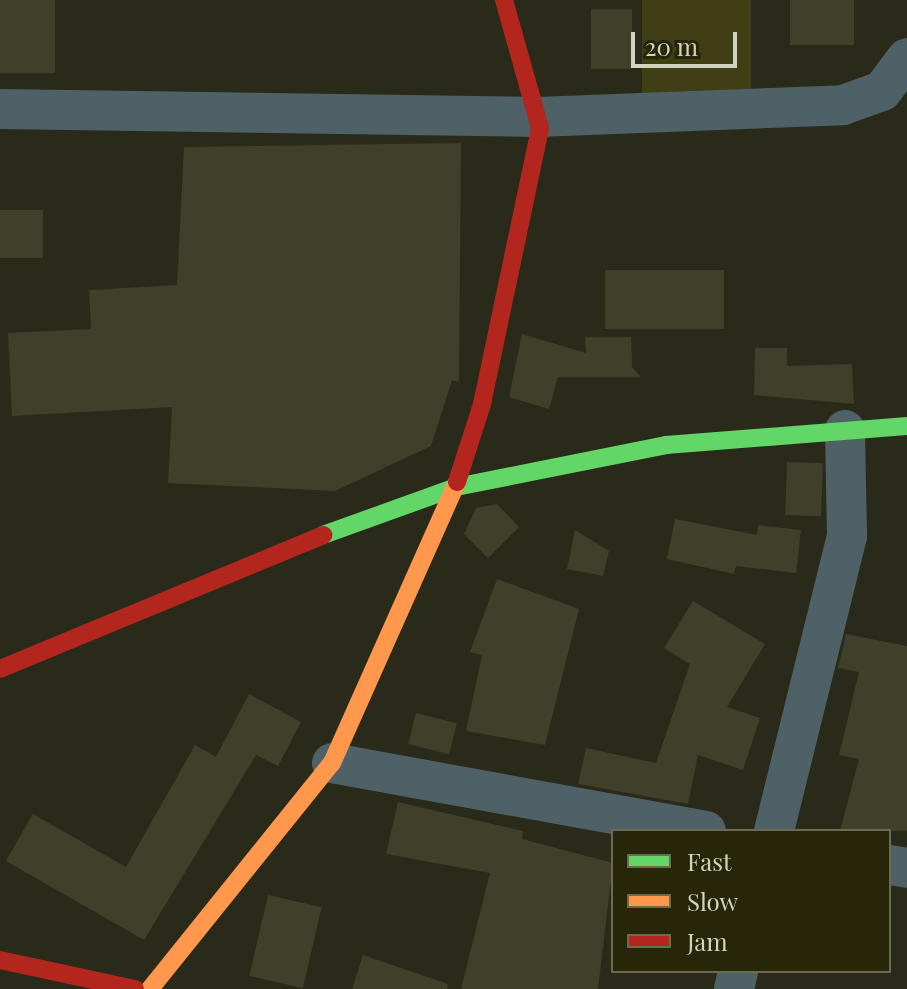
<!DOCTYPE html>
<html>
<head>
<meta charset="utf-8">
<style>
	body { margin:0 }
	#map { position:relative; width:907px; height:989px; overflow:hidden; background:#2a2a1a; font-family:"Playfair Display",serif }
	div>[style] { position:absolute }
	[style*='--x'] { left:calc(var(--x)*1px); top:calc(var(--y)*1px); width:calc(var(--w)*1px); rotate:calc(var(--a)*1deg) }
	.green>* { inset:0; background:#403e14; transform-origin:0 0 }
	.building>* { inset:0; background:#403f29; transform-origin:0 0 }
	.street>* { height:40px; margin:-20px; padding:0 20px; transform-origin:20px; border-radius:20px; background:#4e6167 }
	.fast>* { height:18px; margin:-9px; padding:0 9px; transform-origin:9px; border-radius:9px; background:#63d668 }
	.slow>* { height:18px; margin:-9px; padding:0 9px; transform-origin:9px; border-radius:9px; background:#ff974d }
	.jam>* { height:18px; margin:-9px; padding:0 9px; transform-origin:9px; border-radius:9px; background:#b3261e }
	span { translate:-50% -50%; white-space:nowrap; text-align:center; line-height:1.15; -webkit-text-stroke:6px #272608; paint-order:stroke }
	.legend { position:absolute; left:611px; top:829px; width:280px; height:144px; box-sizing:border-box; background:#272608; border:2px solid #6c6b52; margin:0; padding:10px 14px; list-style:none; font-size:24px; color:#d3d3c2 }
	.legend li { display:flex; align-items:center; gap:16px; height:40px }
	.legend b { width:40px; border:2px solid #6c6b52 }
	.scale { position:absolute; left:631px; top:32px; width:106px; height:36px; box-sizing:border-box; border:4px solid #d3d3c2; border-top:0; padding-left:10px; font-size:24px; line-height:28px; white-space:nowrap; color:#d3d3c2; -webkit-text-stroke:6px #272608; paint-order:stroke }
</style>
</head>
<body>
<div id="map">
	<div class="green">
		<div style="left:642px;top:0;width:109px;height:113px"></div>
	</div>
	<div class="building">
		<div style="left:0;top:0;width:55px;height:73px"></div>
		<div style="left:790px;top:0;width:64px;height:45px"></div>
		<div style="left:591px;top:9px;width:41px;height:60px"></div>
		<div style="clip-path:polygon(461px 143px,459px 382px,452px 380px,431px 446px,335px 491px,168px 483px,172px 407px,12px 416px,8px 333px,91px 329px,89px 290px,177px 285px,184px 147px)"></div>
		<div style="left:0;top:210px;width:43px;height:48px"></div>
		<div style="left:605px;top:270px;width:119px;height:59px"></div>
		<div style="clip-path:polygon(522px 334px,586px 353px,585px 337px,631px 337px,632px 367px,641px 377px,558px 377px,549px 409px,509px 397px)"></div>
		<div style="clip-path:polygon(755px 348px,787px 348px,787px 366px,852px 364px,854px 404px,754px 395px)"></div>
		<div style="left:787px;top:462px;width:36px;height:53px;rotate:2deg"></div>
		<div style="clip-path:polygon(497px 504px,519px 527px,488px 558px,464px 534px,476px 508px)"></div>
		<div style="clip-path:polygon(675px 519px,757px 535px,758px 525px,801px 530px,796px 573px,736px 566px,734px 574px,667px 559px)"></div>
		<div style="clip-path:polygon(575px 530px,609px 551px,603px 576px,567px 569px)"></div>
		<div style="clip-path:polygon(497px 579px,579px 609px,545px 745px,466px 731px,482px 655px,470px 652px)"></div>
		<div style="clip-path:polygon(693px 601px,765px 644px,727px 707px,760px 718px,743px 770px,698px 755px,688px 804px,578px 784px,586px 748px,656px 763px,690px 664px,664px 648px)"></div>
		<div style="clip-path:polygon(846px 634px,907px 646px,907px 831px,840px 831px,859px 759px,839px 755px,859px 672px,838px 668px)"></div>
		<div style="clip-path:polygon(249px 694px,301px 722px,278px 766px,256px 755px,144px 940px,6px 861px,33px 814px,126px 867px,195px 745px,216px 757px)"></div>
		<div style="left:416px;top:713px;width:42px;height:32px;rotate:14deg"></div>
		<div style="clip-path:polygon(398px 802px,523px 831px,522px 839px,613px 863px,598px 989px,461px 989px,490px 873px,386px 854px)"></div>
		<div style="left:268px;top:895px;width:55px;height:83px;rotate:13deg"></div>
		<div style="clip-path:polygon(363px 955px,448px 984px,447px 989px,352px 989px)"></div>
	</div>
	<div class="street">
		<div style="--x:0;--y:109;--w:537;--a:0.85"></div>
		<div style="--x:537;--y:117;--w:306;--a:-2.2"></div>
		<div style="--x:843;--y:105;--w:41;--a:-19.7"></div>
		<div style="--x:882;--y:91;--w:41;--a:-52.9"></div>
		<div style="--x:332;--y:763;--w:380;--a:10.3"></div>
		<div style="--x:774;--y:831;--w:304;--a:-76.1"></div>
		<div style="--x:847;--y:536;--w:106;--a:-91.1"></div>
		<div style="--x:889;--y:865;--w:18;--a:9"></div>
		<div style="--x:734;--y:989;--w:18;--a:-77"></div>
	</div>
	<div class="fast">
		<div style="--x:323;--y:535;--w:141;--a:-19.8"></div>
		<div style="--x:456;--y:487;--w:214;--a:-11.3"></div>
		<div style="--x:666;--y:445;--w:242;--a:-4.5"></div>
	</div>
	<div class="slow">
		<div style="--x:150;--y:989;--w:290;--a:-51.2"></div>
		<div style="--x:332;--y:763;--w:308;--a:-66"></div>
	</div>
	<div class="jam">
		<div style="--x:457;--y:482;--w:82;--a:-72.2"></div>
		<div style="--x:482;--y:404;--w:282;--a:-78.1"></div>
		<div style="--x:540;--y:128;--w:133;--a:-105.7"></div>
		<div style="--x:0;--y:669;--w:350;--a:-22.5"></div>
		<div style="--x:0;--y:960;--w:138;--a:12.1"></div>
	</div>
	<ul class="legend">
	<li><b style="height:10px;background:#63d668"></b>Fast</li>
	<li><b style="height:10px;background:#ff974d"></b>Slow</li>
	<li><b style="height:10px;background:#b3261e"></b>Jam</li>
	</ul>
	<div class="scale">20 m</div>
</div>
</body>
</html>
